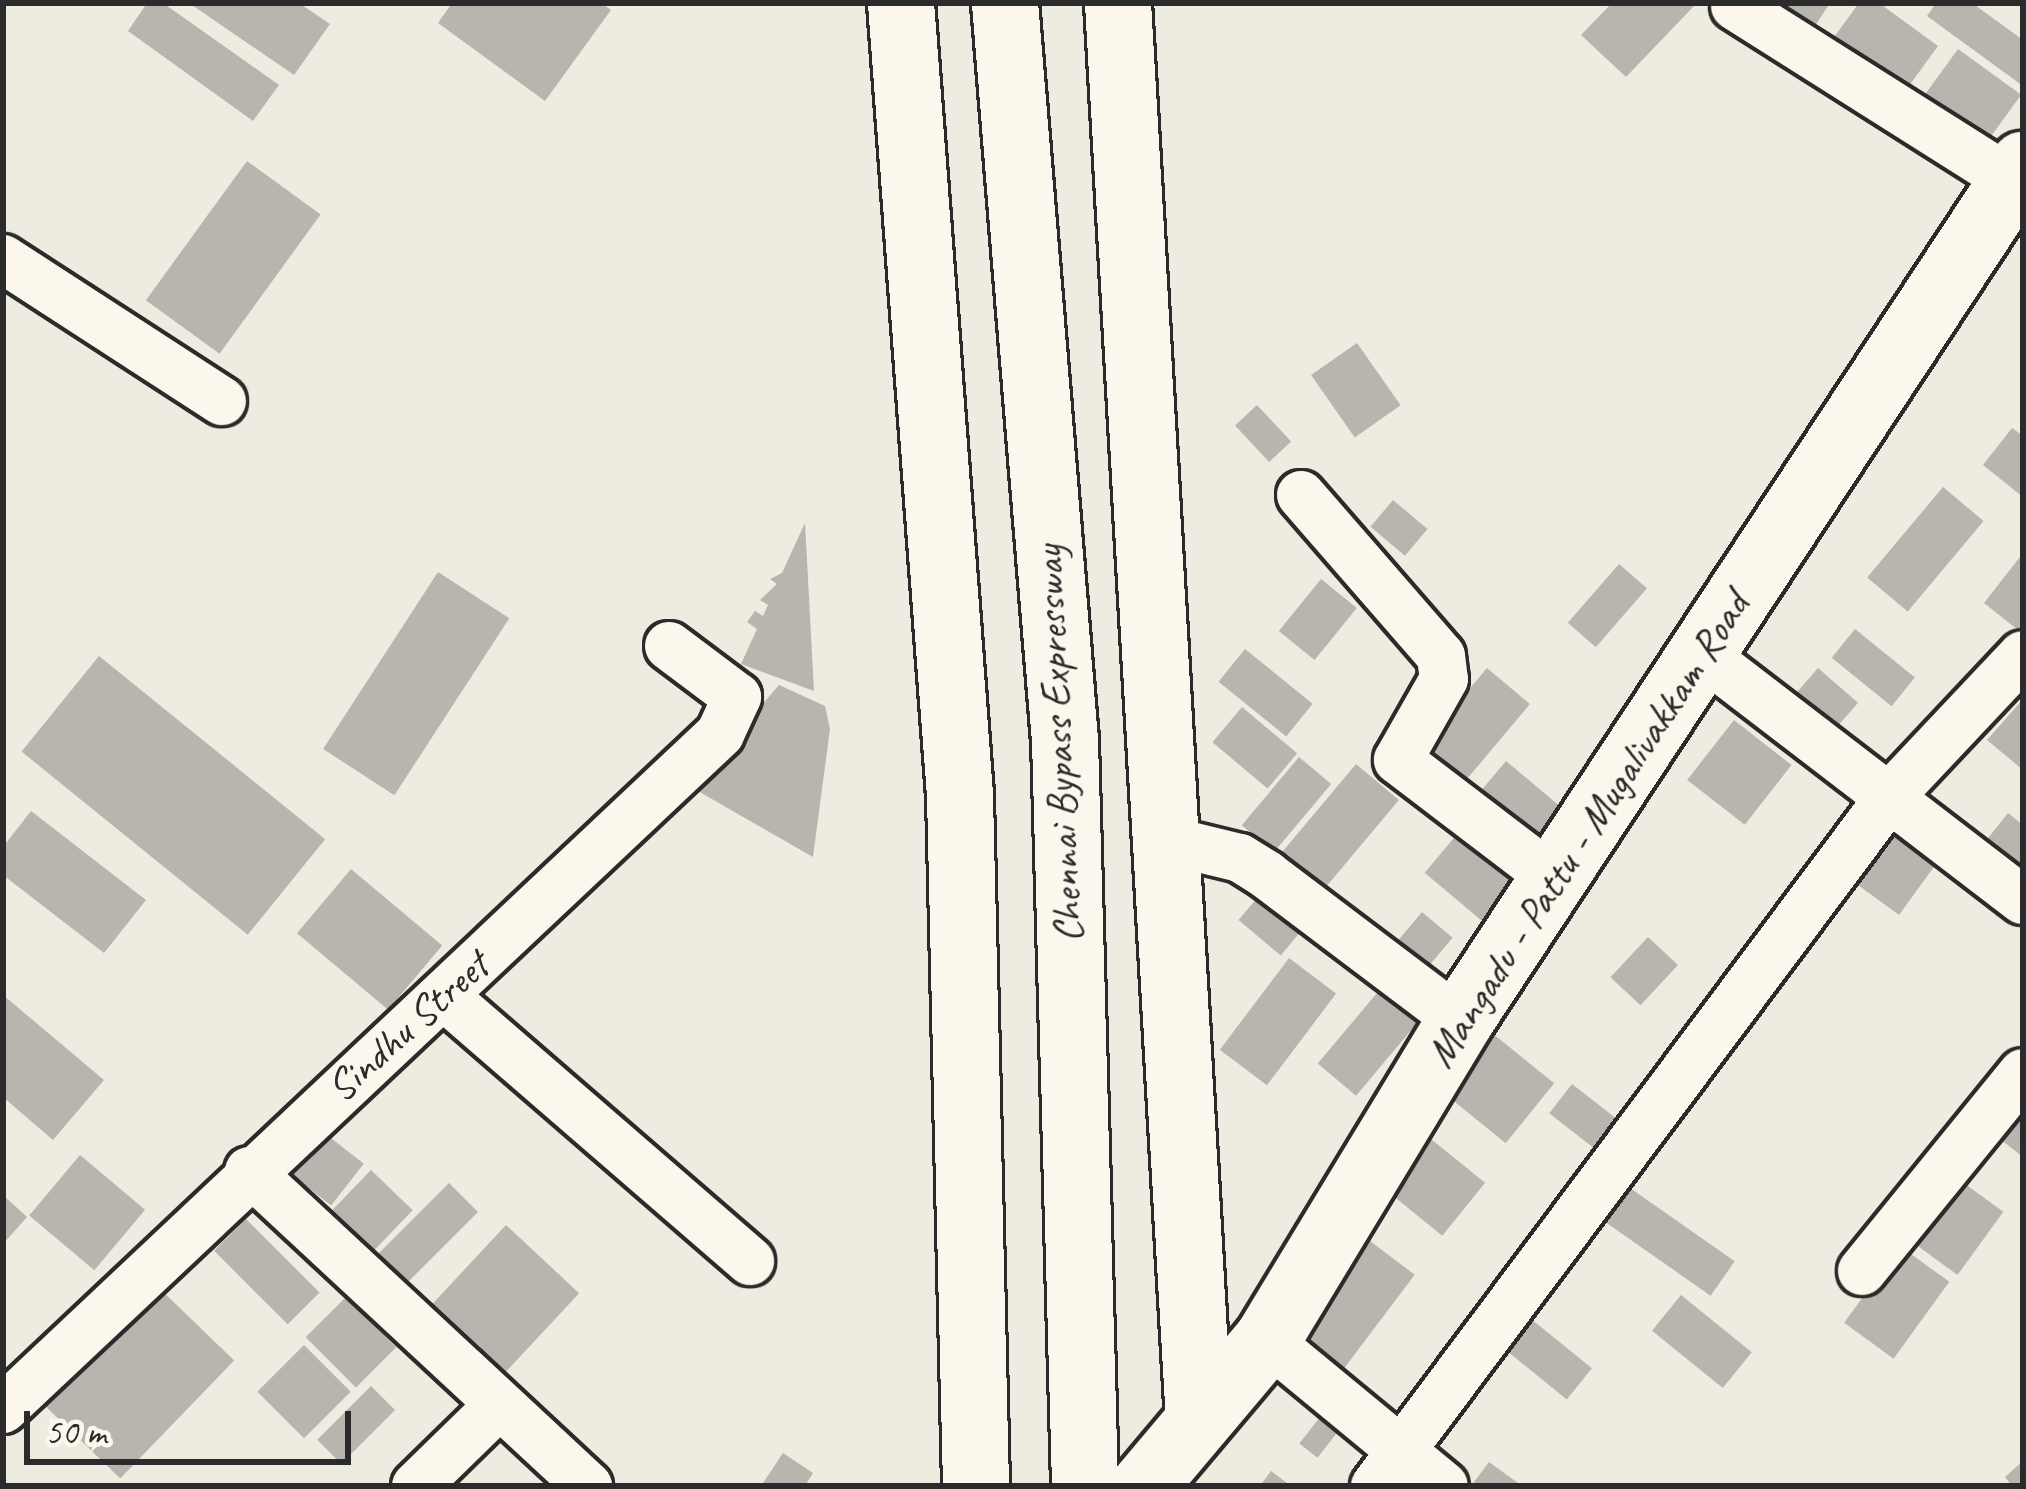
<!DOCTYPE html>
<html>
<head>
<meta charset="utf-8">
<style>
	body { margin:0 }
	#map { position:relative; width:2026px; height:1489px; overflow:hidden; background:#eeebe0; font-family:Caveat,sans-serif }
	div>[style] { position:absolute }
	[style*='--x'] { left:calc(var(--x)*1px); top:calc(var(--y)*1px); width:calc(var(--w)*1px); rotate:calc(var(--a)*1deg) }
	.building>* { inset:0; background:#b8b5ae; transform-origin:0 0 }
	.roads { filter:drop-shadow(3px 0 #2b2b2b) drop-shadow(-3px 0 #2b2b2b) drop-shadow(0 3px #2b2b2b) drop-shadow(0 -3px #2b2b2b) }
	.street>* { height:48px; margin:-24px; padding:0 24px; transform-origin:24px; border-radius:24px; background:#fbf7ec }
	.secondary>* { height:66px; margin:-33px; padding:0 33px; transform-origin:33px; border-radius:33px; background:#fbf7ec }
	.highway>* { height:66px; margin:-33px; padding:0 33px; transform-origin:33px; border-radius:33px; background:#fbf7ec }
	span { translate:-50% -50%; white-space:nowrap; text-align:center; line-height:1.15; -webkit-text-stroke:10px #fbf7ec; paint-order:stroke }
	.street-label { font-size:42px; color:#2b2b2b }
	.frame { position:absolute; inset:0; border:6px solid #2b2b2b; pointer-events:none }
	.scale { position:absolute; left:24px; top:1411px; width:327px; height:54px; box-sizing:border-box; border:6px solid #2b2b2b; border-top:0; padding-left:15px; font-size:36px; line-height:42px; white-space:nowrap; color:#2b2b2b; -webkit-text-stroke:9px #fbf7ec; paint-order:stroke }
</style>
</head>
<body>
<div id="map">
	<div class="building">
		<div style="clip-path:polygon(147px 3px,163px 3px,279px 85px,253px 121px,128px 31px)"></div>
		<div style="clip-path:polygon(189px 3px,299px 3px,330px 24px,294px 75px)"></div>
		<div style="clip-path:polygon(452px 3px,601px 3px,611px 10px,545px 101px,438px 23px)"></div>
		<div style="clip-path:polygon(1612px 3px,1691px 3px,1694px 6px,1626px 77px,1581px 35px)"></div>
		<div style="clip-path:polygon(1766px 3px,1830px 3px,1811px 32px)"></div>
		<div style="clip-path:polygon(1859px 3px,1879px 3px,1938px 46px,1906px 90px,1834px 37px)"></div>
		<div style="clip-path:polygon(1936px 3px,1972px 3px,2023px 40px,2023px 86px,1927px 16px)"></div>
		<div style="left:1958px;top:49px;width:78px;height:72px;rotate:36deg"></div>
		<div style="left:247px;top:161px;width:91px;height:172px;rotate:36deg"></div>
		<div style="left:1357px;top:343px;width:76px;height:56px;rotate:55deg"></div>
		<div style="left:1257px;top:405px;width:50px;height:30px;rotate:47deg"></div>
		<div style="clip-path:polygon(2012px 428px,2023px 436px,2023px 497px,1983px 465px)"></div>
		<div style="left:1943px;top:487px;width:53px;height:118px;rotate:40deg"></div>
		<div style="left:1393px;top:500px;width:45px;height:35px;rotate:40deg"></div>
		<div style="clip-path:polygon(805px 523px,814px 691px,741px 664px,757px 629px,747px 622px,755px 611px,763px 616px,768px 605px,760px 600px,777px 584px,770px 579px,782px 573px)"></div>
		<div style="clip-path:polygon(2023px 553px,2023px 634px,1984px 603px)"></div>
		<div style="left:1619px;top:564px;width:37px;height:78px;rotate:41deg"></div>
		<div style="left:438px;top:572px;width:85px;height:211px;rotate:33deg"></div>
		<div style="left:1321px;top:579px;width:46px;height:67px;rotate:39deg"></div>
		<div style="left:1855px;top:629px;width:77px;height:37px;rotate:39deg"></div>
		<div style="left:1245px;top:649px;width:87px;height:42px;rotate:39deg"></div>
		<div style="left:99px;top:656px;width:291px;height:123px;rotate:39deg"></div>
		<div style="left:1487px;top:668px;width:56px;height:117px;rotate:40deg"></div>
		<div style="left:1818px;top:668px;width:53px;height:45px;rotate:41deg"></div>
		<div style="clip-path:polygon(779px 685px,825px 706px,830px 729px,813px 857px,691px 787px)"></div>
		<div style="clip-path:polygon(2023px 699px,2023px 770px,1987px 740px)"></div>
		<div style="left:1242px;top:707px;width:72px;height:46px;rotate:40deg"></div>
		<div style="left:1734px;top:720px;width:73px;height:76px;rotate:38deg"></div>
		<div style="left:1299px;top:757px;width:42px;height:89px;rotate:40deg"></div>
		<div style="left:1506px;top:761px;width:79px;height:51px;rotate:40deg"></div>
		<div style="left:1356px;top:764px;width:56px;height:135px;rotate:40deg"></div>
		<div style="clip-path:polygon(31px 811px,146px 900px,104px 953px,3px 875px,3px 847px)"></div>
		<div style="clip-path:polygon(2008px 813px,2023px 825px,2023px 880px,1977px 852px)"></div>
		<div style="left:1469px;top:820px;width:82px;height:69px;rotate:40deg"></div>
		<div style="left:1879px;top:820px;width:72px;height:65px;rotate:36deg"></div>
		<div style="left:351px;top:869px;width:119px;height:84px;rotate:40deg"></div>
		<div style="left:1263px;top:891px;width:55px;height:38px;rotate:40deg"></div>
		<div style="left:1422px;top:912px;width:40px;height:50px;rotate:40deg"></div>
		<div style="left:1648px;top:937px;width:41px;height:55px;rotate:43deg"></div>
		<div style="left:1289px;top:958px;width:59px;height:115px;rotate:37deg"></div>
		<div style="left:1382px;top:987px;width:50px;height:100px;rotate:40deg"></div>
		<div style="clip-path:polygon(3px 995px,104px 1080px,53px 1140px,3px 1097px)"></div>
		<div style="left:1492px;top:1033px;width:80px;height:77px;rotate:39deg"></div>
		<div style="left:1572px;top:1084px;width:70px;height:37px;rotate:38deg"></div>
		<div style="clip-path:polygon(2023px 1093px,2023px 1157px,1991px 1132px)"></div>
		<div style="left:322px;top:1131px;width:53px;height:53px;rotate:38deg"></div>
		<div style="left:1426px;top:1135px;width:76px;height:68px;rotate:39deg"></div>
		<div style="left:80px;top:1155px;width:85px;height:79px;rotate:40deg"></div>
		<div style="left:371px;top:1170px;width:58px;height:76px;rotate:44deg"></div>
		<div style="left:1954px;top:1176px;width:61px;height:78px;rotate:36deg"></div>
		<div style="left:1620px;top:1181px;width:140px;height:42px;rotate:35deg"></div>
		<div style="left:449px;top:1183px;width:41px;height:118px;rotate:45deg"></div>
		<div style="clip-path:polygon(3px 1195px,27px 1217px,3px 1244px)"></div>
		<div style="left:246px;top:1219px;width:104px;height:45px;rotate:45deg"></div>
		<div style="left:506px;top:1225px;width:100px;height:134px;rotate:43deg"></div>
		<div style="left:1366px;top:1238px;width:61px;height:126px;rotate:37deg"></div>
		<div style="left:1900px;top:1246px;width:61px;height:95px;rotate:36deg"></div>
		<div style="left:155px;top:1284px;width:110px;height:164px;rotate:44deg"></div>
		<div style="left:1681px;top:1295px;width:91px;height:46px;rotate:39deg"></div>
		<div style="left:346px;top:1297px;width:71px;height:57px;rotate:45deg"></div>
		<div style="left:1515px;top:1306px;width:99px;height:40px;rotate:39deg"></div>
		<div style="left:304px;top:1345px;width:66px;height:66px;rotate:45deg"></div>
		<div style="left:371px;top:1386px;width:34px;height:76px;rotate:45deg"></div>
		<div style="left:1324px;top:1412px;width:23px;height:40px;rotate:38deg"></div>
		<div style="clip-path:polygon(783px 1453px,813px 1473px,805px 1486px,761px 1486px)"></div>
		<div style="clip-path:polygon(2023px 1461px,2023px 1486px,2012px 1486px,2005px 1477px)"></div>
		<div style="clip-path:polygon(1489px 1462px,1518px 1483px,1516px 1486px,1471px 1486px)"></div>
		<div style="clip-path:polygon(1271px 1471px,1291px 1486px,1260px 1486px)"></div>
	</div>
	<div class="roads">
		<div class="street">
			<div style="--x:1735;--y:6;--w:328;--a:32.3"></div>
			<div style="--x:3;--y:259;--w:261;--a:33"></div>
			<div style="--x:1301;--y:495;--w:213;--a:49"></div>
			<div style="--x:1441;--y:656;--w:23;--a:83"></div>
			<div style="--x:1444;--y:679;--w:93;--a:119.6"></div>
			<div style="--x:1398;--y:760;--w:196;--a:37.3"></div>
			<div style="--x:1702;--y:654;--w:404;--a:37.5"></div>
			<div style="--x:1166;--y:840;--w:76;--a:13.7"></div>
			<div style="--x:1240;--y:858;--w:32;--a:32"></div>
			<div style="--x:1267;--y:875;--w:242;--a:37.1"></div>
			<div style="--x:444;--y:996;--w:405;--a:40.9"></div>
			<div style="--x:249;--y:1171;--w:463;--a:42.9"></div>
			<div style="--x:1862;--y:1271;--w:255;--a:-50.9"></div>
			<div style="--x:1267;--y:1340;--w:229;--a:39.5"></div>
			<div style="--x:3;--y:1409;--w:985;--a:-43.27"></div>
			<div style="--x:720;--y:734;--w:41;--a:-65.3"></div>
			<div style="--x:737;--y:697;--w:85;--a:-143.1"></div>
			<div style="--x:416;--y:1486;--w:116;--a:-44.3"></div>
			<div style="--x:1375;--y:1486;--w:862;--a:-53.25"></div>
			<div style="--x:1891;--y:795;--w:192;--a:-46.7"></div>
		</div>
		<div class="secondary">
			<div style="--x:1118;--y:3;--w:1418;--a:86.73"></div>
			<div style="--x:1144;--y:1486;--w:191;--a:-49.9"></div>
			<div style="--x:1267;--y:1340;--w:373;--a:-58.8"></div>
			<div style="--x:1460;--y:1021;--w:1025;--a:-56.67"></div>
		</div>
		<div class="highway">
			<div style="--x:901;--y:3;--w:795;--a:85.74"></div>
			<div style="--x:960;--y:796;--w:690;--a:88.67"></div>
			<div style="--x:1005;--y:3;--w:739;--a:85.35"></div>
			<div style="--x:1065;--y:740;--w:746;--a:88.46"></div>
		</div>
	</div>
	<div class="street-label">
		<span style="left:1059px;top:744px;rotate:-93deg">Chennai Bypass Expressway</span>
		<span style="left:1588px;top:830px;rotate:-57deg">Mangadu - Pattu - Mugalivakkam Road</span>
		<span style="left:408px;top:1027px;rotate:-42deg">Sindhu Street</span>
	</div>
	<div class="frame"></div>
	<div class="scale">50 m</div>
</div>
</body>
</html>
